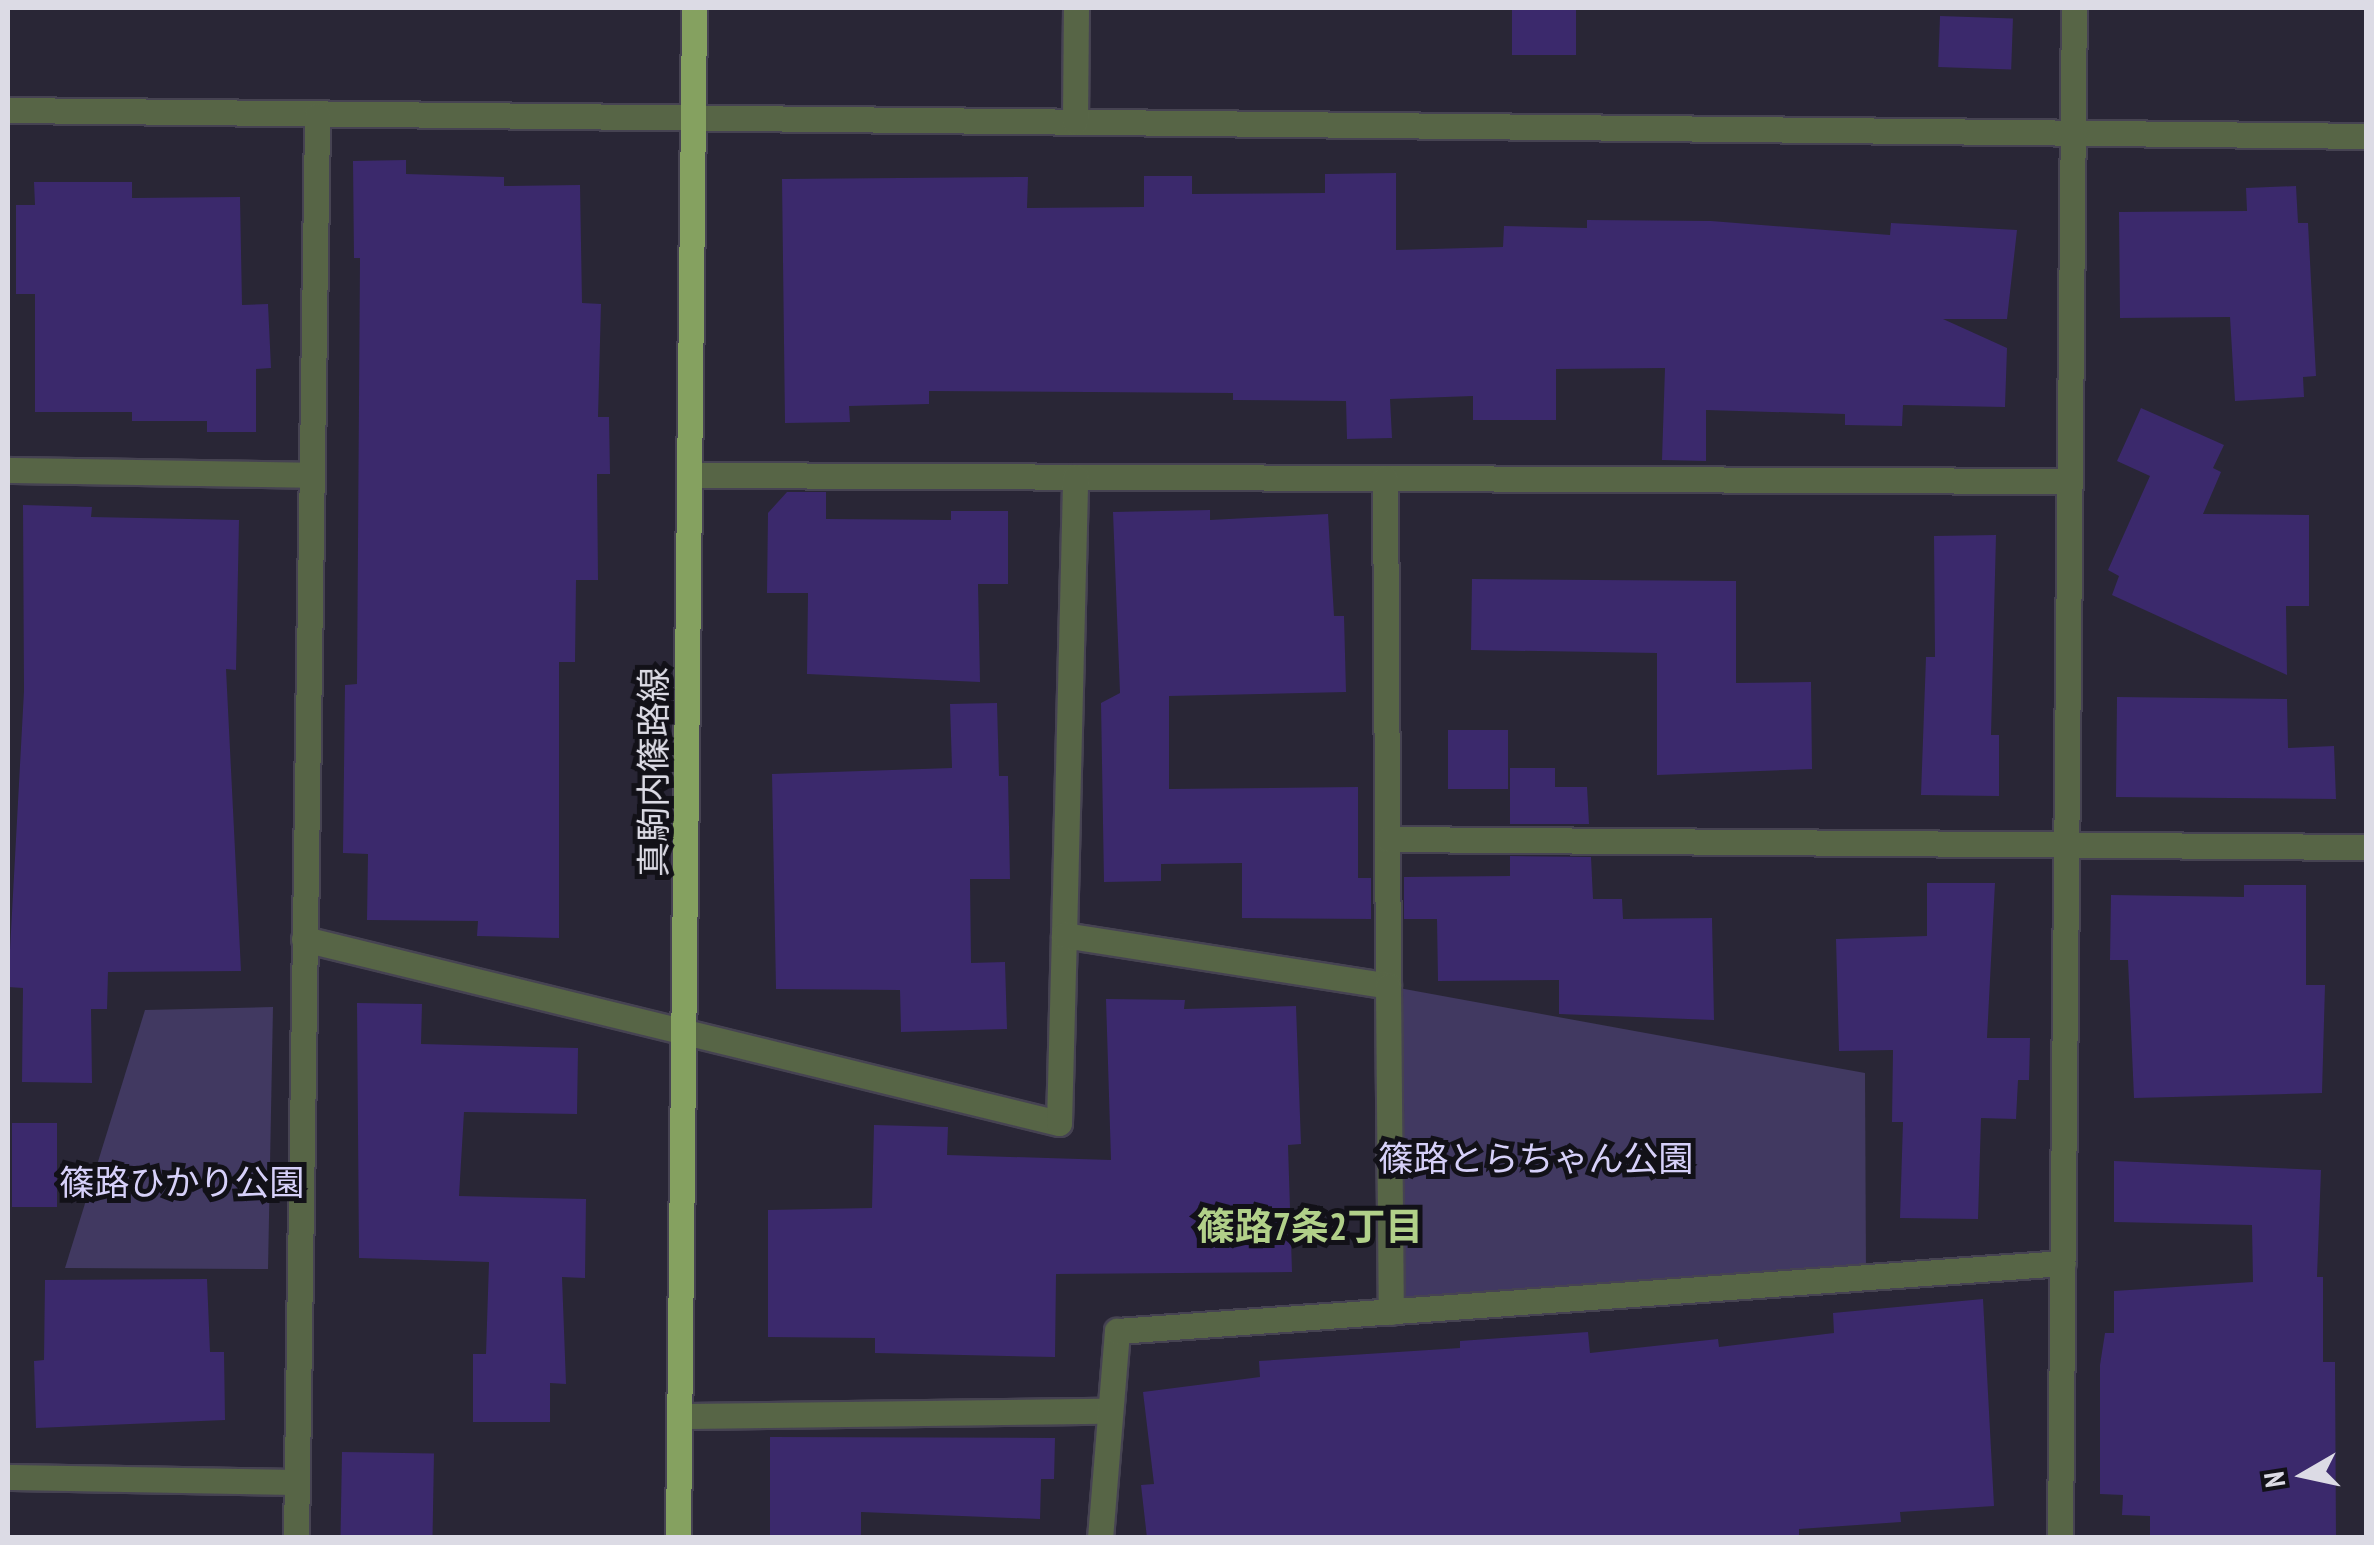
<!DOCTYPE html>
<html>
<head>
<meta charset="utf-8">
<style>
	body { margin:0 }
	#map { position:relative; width:2374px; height:1545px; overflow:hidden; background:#292636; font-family:"PT Sans Narrow","Noto Sans JP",sans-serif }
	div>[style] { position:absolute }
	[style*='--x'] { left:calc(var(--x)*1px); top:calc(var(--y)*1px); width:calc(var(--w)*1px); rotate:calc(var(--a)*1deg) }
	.green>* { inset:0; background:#413961 }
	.building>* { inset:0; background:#3b296c; transform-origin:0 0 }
	.roads { filter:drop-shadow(2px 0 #464352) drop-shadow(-2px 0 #464352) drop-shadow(0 2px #464352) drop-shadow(0 -2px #464352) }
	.minor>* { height:25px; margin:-12.5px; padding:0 12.5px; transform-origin:12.5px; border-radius:12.5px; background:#576546 }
	.major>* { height:25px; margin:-12.5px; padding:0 12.5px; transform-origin:12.5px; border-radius:12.5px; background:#85a160 }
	span { translate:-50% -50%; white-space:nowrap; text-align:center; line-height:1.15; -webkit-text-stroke:10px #121118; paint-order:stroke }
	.street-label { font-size:35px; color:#dcdbe5 }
	.park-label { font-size:35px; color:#d6d0f9 }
	.neighbourhood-label { font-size:38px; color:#b1d089; font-weight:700 }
	.frame { position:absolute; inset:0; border:10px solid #dcdbe5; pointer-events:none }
	.north { position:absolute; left:2254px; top:1425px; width:100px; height:100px; -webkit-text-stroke:8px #121118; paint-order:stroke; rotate:261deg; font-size:28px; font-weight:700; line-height:40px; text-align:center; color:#dcdbe5 }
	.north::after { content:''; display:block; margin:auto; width:35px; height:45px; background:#dcdbe5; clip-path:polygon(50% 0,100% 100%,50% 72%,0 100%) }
</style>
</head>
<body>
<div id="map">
	<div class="green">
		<div style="clip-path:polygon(1388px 986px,1865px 1073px,1866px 1278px,1391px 1312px)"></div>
		<div style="clip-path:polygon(273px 1007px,268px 1269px,65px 1268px,145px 1010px)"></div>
	</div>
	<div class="building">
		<div style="left:1512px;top:8px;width:64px;height:47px"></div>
		<div style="left:1940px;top:16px;width:73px;height:51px;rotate:2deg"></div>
		<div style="clip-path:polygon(406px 160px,406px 174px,504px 177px,504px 186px,580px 185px,582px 303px,601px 304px,598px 417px,609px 417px,610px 474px,597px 474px,598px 580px,576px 580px,575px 662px,559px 662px,559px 938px,477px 936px,478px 921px,367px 920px,368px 854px,343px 853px,345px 685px,357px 684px,360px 258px,354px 258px,353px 161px)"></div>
		<div style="clip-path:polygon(1396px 173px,1396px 250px,1503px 247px,1504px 226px,1587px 228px,1587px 220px,1711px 221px,1890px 235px,1891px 223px,2017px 230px,2007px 319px,1943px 319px,2007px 348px,2005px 407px,1903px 405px,1902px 426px,1845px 425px,1845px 414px,1706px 410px,1706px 461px,1662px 460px,1665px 368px,1556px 369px,1556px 420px,1473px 420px,1473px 396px,1390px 399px,1392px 438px,1347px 439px,1346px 401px,1233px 400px,1233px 393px,929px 391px,929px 404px,849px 406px,850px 422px,785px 423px,782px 179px,1028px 177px,1027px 208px,1144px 207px,1144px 176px,1192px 176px,1192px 194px,1325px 193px,1325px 174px)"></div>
		<div style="clip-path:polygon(34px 182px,132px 182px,132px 198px,240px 197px,242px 305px,268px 304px,271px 368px,256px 369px,256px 432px,207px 432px,207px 421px,132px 421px,132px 412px,35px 412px,35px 294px,16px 294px,16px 205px,35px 205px)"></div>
		<div style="clip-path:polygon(2296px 186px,2298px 223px,2308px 223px,2316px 376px,2303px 377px,2304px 397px,2235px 401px,2230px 317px,2120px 318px,2119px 212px,2247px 211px,2246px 188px)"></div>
		<div style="clip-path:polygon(2141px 408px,2224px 445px,2213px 468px,2221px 472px,2203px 514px,2309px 515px,2309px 606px,2286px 606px,2287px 675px,2112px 595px,2119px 576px,2108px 570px,2150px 476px,2117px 461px)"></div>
		<div style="clip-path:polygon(787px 492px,826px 492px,826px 519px,951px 520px,951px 511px,1008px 511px,1008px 584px,978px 584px,980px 682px,807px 674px,808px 593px,767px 593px,768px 513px)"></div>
		<div style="clip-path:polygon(23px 505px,92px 507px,91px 517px,239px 520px,236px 670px,226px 669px,241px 971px,108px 972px,107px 1009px,91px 1009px,92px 1083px,22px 1082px,23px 988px,8px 987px,24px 691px)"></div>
		<div style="clip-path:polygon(1210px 510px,1210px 520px,1328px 514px,1334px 616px,1344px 616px,1346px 692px,1169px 696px,1169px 789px,1358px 787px,1358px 878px,1371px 878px,1371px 919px,1242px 918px,1242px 863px,1161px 864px,1161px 881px,1104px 882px,1101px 703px,1120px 693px,1113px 512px)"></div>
		<div style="clip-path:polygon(1996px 535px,1991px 735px,1999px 735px,1999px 796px,1921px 795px,1926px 657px,1935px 657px,1934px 536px)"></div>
		<div style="clip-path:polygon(1472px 579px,1736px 581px,1736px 683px,1811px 682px,1812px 769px,1657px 775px,1657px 653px,1471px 650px)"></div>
		<div style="clip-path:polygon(2117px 697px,2287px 699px,2288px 748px,2334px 746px,2336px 799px,2116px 797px)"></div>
		<div style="clip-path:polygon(997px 703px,999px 776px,1008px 776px,1010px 879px,970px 879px,971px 963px,1005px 962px,1007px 1029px,901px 1032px,900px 990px,776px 989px,772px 774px,952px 768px,950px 704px)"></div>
		<div style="left:1448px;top:730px;width:60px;height:59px"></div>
		<div style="clip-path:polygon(1510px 768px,1555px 768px,1555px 787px,1587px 787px,1589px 824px,1510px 824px)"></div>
		<div style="clip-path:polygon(1510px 856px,1591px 857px,1593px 899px,1622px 899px,1623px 919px,1712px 918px,1714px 1020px,1559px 1014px,1559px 980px,1438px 981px,1437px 919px,1404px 919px,1404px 877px,1510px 876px)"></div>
		<div style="clip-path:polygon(1927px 883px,1995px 883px,1987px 1038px,2030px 1038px,2029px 1080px,2018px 1080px,2016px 1119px,1981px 1118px,1978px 1219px,1900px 1218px,1903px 1122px,1892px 1122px,1893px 1050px,1839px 1051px,1836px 939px,1927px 936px)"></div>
		<div style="clip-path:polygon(2244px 885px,2306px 885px,2306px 985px,2325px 985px,2322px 1093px,2134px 1098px,2128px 960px,2110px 960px,2111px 895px,2244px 897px)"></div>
		<div style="clip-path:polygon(1106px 999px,1185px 1000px,1184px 1009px,1296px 1006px,1301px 1144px,1288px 1145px,1292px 1272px,1056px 1274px,1055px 1357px,875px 1353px,875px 1338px,768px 1337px,768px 1210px,872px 1208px,874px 1125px,948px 1127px,947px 1155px,1111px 1160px)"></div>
		<div style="clip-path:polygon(357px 1003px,422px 1004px,421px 1044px,578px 1048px,577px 1114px,464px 1112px,459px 1196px,586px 1199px,585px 1278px,562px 1277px,566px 1384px,550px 1383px,550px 1422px,473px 1422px,473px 1354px,486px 1354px,489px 1262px,359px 1258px)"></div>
		<div style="left:12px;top:1123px;width:45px;height:84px"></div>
		<div style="clip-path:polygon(2114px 1161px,2321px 1170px,2317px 1277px,2323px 1277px,2323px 1362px,2335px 1362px,2336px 1538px,2150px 1538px,2150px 1516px,2122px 1515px,2123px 1495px,2100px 1494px,2100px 1365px,2105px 1333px,2114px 1333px,2114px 1291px,2253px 1282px,2252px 1225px,2114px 1222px)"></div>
		<div style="clip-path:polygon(207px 1279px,210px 1352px,224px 1352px,225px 1420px,36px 1428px,34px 1361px,44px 1360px,45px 1280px)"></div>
		<div style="clip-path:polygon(1983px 1299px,1994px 1506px,1900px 1512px,1901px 1522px,1799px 1529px,1799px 1538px,1147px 1538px,1141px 1485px,1154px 1484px,1143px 1392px,1260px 1377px,1259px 1361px,1460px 1348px,1460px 1341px,1588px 1332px,1590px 1353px,1718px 1339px,1719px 1347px,1834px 1333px,1833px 1313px)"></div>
		<div style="clip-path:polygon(770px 1437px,1055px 1438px,1054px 1479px,1041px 1479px,1040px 1519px,861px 1512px,861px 1538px,770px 1538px)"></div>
		<div style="left:342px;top:1452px;width:92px;height:86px;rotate:1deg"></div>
	</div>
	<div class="roads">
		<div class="minor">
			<div style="--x:8;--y:110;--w:2358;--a:0.63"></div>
			<div style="--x:1075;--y:122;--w:114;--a:-89.5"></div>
			<div style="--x:8;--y:470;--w:303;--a:0.9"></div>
			<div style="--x:690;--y:475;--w:1380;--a:0.25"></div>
			<div style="--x:1385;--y:478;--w:508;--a:89.66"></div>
			<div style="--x:1388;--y:839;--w:978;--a:0.47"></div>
			<div style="--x:1064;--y:935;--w:458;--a:-88.6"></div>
			<div style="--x:304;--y:939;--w:777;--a:13.7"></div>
			<div style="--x:1059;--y:1123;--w:188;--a:-88.5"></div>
			<div style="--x:1064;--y:935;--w:328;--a:8.9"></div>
			<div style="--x:1388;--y:986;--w:326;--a:89.5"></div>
			<div style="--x:681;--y:1416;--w:429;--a:-0.7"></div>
			<div style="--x:8;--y:1477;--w:289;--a:1"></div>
			<div style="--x:296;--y:1538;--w:1423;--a:-89.15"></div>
			<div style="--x:1100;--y:1538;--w:208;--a:-85.3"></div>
			<div style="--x:1117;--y:1331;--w:948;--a:-4.11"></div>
			<div style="--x:2060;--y:1538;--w:1530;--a:-89.48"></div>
		</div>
		<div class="major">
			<div style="--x:678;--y:1538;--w:1530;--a:-89.4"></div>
		</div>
	</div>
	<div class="street-label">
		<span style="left:653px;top:772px;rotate:-90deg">真駒内篠路線</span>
	</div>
	<div class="park-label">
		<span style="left:1536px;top:1158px">篠路とらちゃん公園</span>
		<span style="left:182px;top:1182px">篠路ひかり公園</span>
	</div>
	<div class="neighbourhood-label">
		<span style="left:1310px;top:1226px">篠路7条2丁目</span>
	</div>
	<div class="frame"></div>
	<div class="north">N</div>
</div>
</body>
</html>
